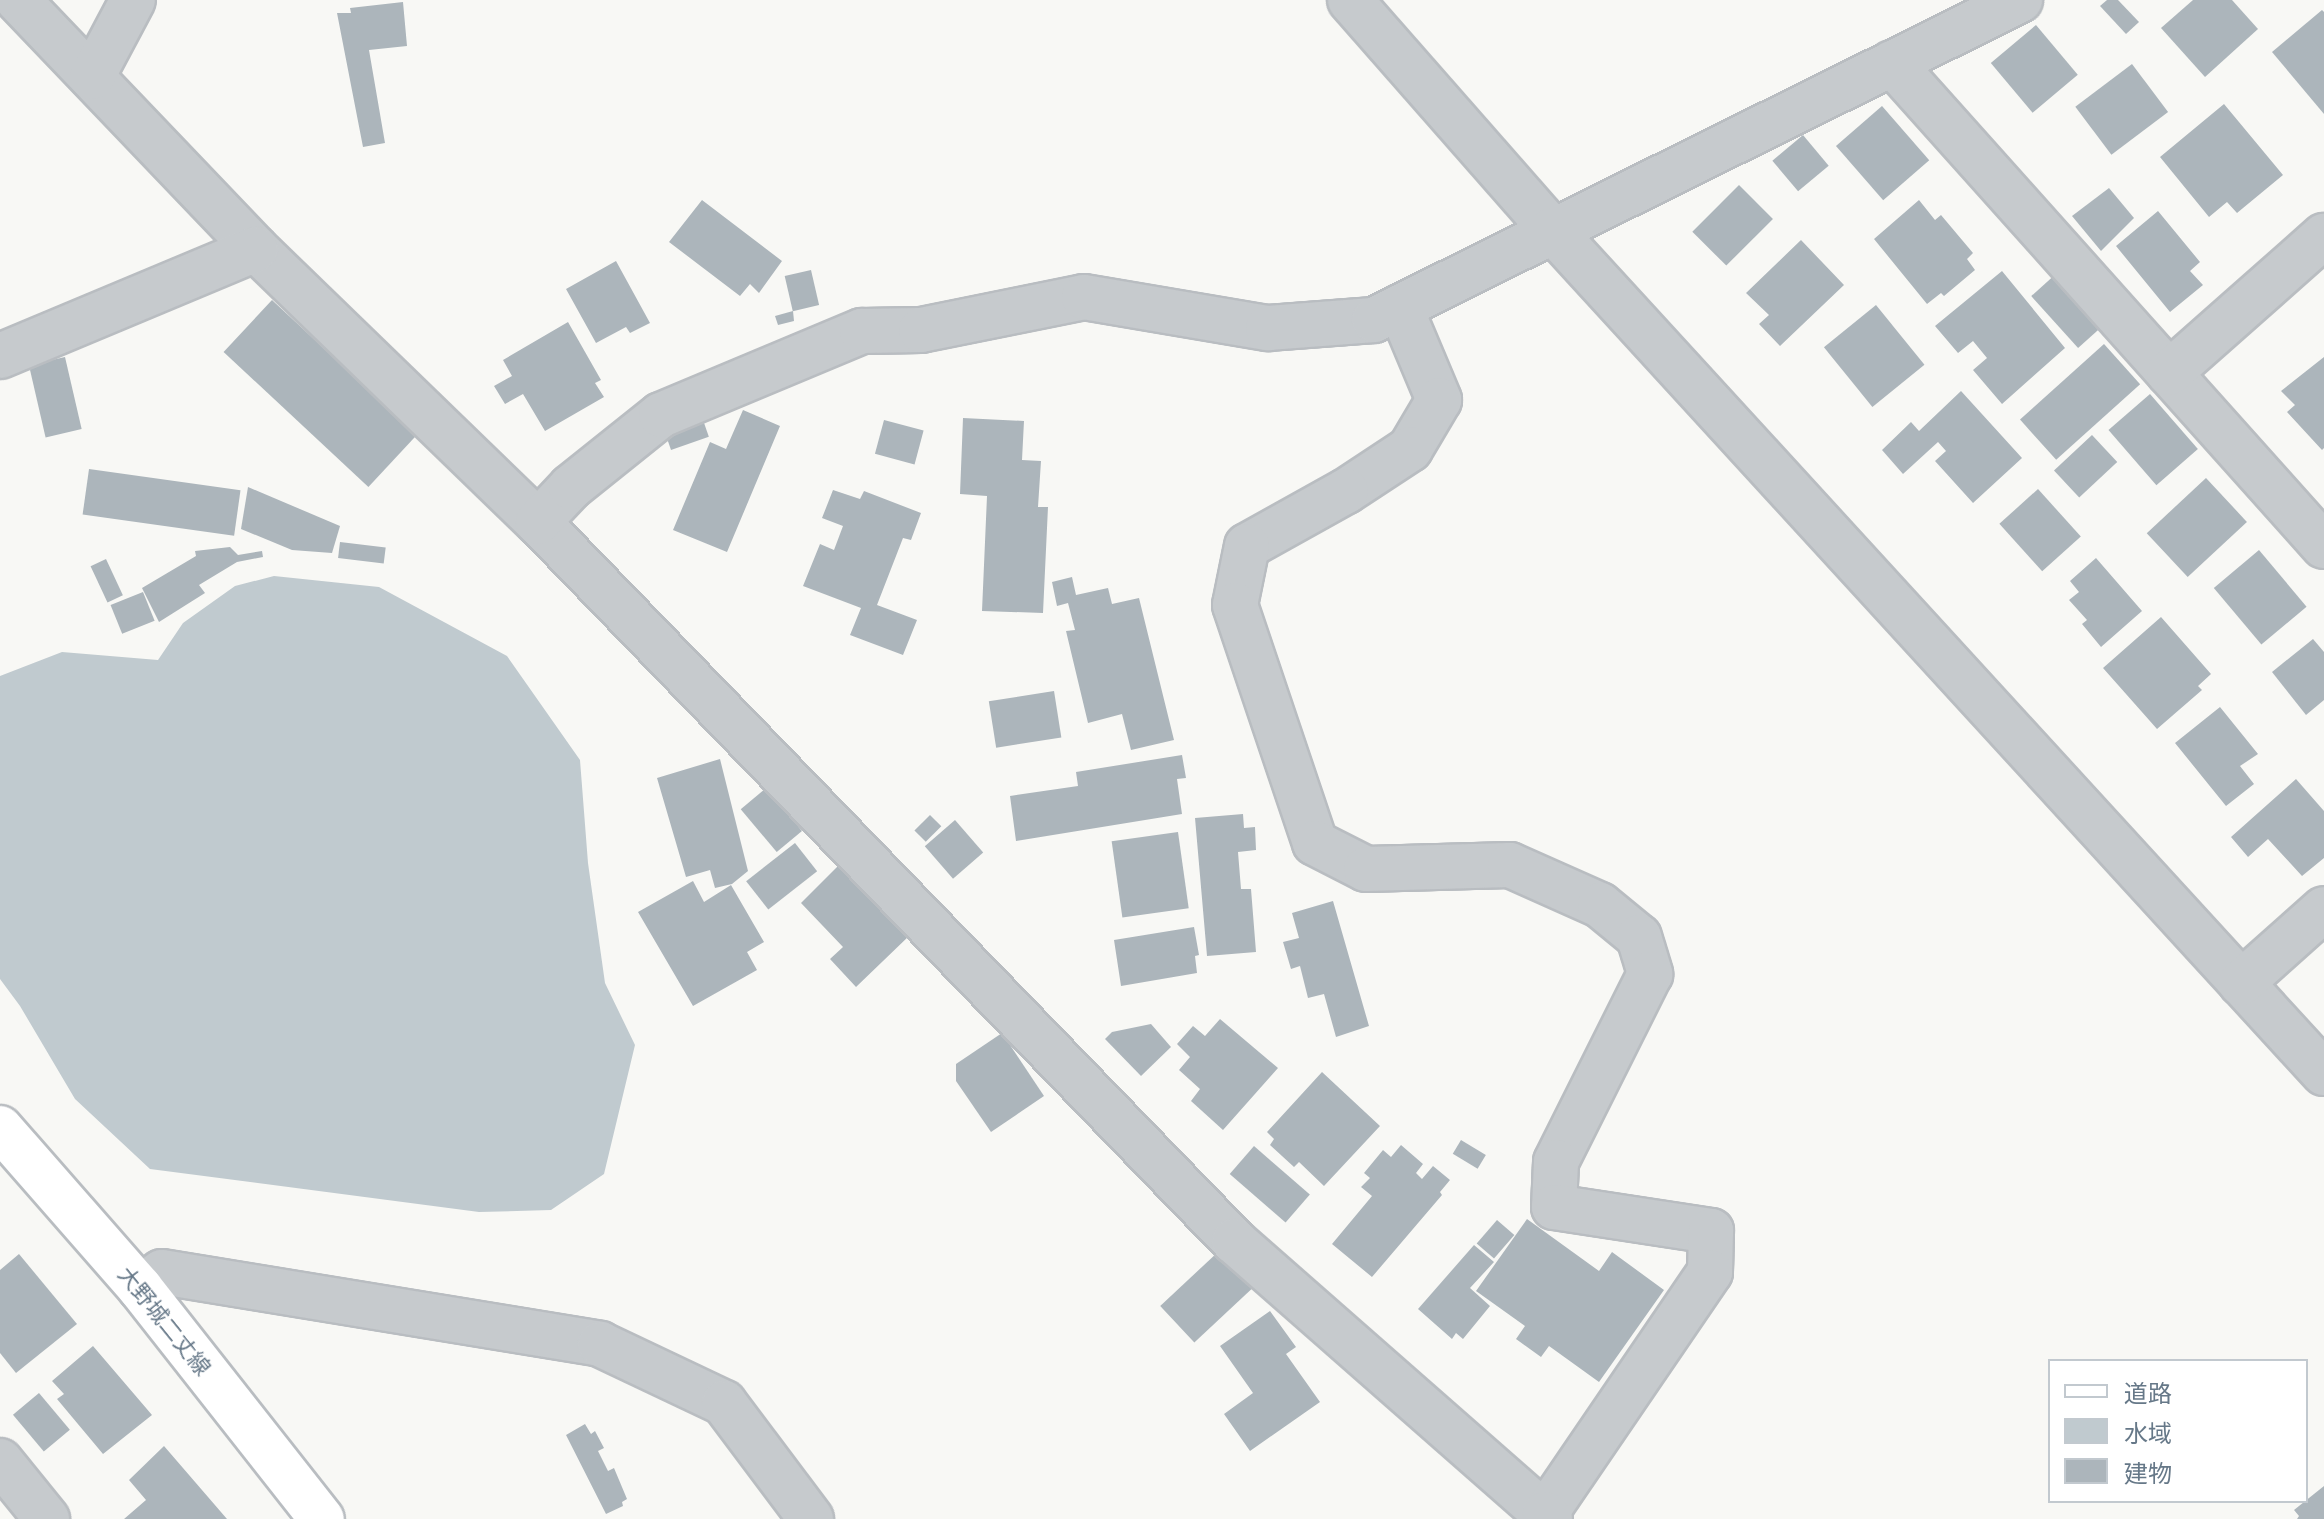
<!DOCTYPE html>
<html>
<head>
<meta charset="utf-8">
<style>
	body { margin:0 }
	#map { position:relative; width:2324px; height:1519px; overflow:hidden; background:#f8f8f5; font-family:Rubik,"Noto Sans JP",sans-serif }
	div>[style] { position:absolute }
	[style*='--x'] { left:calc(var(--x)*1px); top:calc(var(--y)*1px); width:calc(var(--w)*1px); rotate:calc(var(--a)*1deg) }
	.water>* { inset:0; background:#c0cacf }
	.building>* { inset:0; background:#acb5bb; transform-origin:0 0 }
	.roads { filter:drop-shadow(2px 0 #b9bdc1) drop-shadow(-2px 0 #b9bdc1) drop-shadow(0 2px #b9bdc1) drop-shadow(0 -2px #b9bdc1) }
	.street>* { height:44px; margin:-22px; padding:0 22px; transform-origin:22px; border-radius:22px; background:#c6cacd }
	.primary>* { height:44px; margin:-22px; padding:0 22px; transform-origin:22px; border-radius:22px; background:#fff }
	span { translate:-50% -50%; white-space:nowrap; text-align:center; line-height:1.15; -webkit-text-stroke:8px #fff; paint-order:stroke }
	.street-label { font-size:22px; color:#667888 }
	.legend { position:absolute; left:2048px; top:1359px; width:260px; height:144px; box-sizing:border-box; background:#fff; border:2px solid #c2c9cf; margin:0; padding:10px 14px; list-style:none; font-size:24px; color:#667888 }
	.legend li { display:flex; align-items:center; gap:16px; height:40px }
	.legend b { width:40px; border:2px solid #c2c9cf }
</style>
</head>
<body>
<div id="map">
	<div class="water">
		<div style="clip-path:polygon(274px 576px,379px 587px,507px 656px,580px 760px,588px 863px,605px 983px,635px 1045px,604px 1174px,551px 1210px,479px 1212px,150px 1169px,75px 1099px,20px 1006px,0 979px,0 676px,62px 652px,158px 660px,183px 623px,235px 586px)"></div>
	</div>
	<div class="building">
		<div style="clip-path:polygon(2107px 0,2118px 0,2139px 22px,2126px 34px,2100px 6px)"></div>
		<div style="clip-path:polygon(2193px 0,2232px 0,2258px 29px,2205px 77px,2161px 28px)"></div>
		<div style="clip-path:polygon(403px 2px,407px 46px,369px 50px,385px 143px,363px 147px,337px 13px,351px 13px,350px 8px)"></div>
		<div style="clip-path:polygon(2322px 10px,2324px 12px,2324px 114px,2272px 52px)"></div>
		<div style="left:2036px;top:25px;width:65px;height:59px;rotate:50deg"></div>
		<div style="left:2132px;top:64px;width:60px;height:71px;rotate:53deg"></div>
		<div style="clip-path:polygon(2224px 104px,2283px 175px,2237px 213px,2227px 202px,2209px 217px,2160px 157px)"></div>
		<div style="left:1882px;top:106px;width:72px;height:61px;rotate:49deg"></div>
		<div style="left:1803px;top:135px;width:40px;height:40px;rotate:50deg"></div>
		<div style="left:1739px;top:185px;width:48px;height:66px;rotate:45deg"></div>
		<div style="clip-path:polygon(2109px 188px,2134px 218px,2101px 251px,2072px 216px)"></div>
		<div style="clip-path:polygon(702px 200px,782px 261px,759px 293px,750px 284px,740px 296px,669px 242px)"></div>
		<div style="clip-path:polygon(1919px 200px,1935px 220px,1941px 215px,1973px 253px,1967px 259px,1975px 270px,1944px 296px,1941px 293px,1927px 304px,1874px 239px)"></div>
		<div style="clip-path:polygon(2158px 211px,2200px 262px,2190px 271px,2203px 285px,2170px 312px,2116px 246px)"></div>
		<div style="clip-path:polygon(1801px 240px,1844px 285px,1780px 346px,1759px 324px,1769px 315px,1746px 293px)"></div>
		<div style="clip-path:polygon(616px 261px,650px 323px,630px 333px,626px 327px,596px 343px,566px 289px)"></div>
		<div style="left:811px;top:270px;width:36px;height:27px;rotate:77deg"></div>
		<div style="clip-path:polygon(2002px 271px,2065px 348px,2002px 404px,1973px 370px,1987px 358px,1973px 341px,1958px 353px,1935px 326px)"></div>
		<div style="left:2058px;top:272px;width:70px;height:36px;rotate:48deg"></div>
		<div style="left:272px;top:300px;width:198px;height:71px;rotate:43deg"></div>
		<div style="left:1876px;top:305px;width:77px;height:67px;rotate:51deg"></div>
		<div style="clip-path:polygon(793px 311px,794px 321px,778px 325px,775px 316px)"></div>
		<div style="clip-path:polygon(568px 322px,601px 380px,595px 383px,604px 397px,545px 431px,523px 394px,505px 404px,494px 386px,512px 376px,503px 360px)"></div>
		<div style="left:2104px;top:344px;width:54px;height:113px;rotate:48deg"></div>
		<div style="left:65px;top:357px;width:74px;height:37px;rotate:77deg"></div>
		<div style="clip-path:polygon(2324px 357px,2324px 448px,2322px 450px,2287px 412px,2295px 405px,2281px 391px)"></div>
		<div style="clip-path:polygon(1961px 391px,2022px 458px,1973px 503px,1935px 461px,1946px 451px,1938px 442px,1903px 474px,1882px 450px,1911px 422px,1919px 431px)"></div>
		<div style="left:2150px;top:394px;width:73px;height:55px;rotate:49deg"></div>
		<div style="clip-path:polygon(743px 410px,780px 426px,727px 552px,673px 530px,710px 442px,726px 449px)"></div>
		<div style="left:702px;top:417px;width:21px;height:40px;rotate:71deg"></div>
		<div style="clip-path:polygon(963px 418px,1024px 421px,1022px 460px,1041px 461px,1038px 507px,1048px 507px,1043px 613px,982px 611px,987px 496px,960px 494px)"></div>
		<div style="left:884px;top:420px;width:41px;height:35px;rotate:15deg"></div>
		<div style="left:2092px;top:435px;width:37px;height:52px;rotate:47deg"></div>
		<div style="left:89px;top:469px;width:153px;height:46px;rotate:8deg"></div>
		<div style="left:2206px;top:478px;width:60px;height:81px;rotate:47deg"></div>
		<div style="clip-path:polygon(248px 487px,340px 526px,332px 553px,292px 550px,241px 529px)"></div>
		<div style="left:2038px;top:489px;width:64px;height:52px;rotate:48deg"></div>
		<div style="clip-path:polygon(833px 490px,860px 499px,864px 491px,921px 513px,911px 540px,903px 538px,877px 605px,917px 620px,903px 655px,850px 635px,861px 608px,803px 586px,820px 544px,834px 550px,843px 526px,822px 518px)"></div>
		<div style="left:340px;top:542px;width:46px;height:16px;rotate:7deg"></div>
		<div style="clip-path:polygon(230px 547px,238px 555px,262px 551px,263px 557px,237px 562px,199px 585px,205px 593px,159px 622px,142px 588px,196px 556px,195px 551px)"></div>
		<div style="left:2259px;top:550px;width:74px;height:59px;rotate:50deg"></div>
		<div style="clip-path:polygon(2096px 558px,2142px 611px,2101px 647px,2082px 624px,2087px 620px,2069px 600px,2079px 592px,2070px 581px)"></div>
		<div style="left:106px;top:559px;width:40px;height:17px;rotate:65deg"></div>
		<div style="clip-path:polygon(1072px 577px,1076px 595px,1108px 588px,1112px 604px,1139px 598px,1174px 740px,1131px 750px,1122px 714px,1088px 723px,1066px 631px,1075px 630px,1068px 603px,1057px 606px,1052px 582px)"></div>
		<div style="left:143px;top:592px;width:31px;height:35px;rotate:68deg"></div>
		<div style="clip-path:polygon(2161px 617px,2211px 674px,2198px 686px,2202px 690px,2157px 729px,2103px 668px)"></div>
		<div style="clip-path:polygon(2313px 639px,2324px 652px,2324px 700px,2306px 715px,2272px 672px)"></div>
		<div style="left:1054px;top:691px;width:47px;height:66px;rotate:81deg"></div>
		<div style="clip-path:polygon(2220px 707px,2258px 754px,2240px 766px,2254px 784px,2226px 806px,2175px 743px)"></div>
		<div style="clip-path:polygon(1182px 755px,1186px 778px,1177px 779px,1182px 814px,1016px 841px,1010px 796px,1078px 786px,1076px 772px)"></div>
		<div style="clip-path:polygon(720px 759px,748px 871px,732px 884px,715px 888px,710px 870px,686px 877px,657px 778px)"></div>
		<div style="clip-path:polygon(2296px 779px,2324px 811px,2324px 858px,2302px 876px,2268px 839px,2248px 857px,2231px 837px)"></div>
		<div style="left:766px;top:788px;width:56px;height:33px;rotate:50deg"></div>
		<div style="clip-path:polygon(1243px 814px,1244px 828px,1255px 827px,1256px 850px,1238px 852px,1241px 889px,1251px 889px,1256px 952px,1207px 956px,1195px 818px)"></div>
		<div style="left:930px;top:815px;width:16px;height:22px;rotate:45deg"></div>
		<div style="left:955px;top:820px;width:43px;height:40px;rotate:49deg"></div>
		<div style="left:1178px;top:832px;width:77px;height:67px;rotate:82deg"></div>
		<div style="left:795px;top:843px;width:36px;height:62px;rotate:52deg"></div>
		<div style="clip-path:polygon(839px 865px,909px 936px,856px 987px,830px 959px,843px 947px,801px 903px)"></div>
		<div style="clip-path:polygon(693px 881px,704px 902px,731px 885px,764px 942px,747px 952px,757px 970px,693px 1006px,638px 912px)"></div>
		<div style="clip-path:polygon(1333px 901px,1369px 1026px,1336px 1037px,1324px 994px,1308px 998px,1300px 966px,1291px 969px,1283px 942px,1299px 938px,1292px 913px)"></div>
		<div style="clip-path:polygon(1194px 927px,1199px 955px,1195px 956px,1197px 973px,1121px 986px,1114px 940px)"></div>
		<div style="clip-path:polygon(1220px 1019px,1278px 1068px,1223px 1130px,1191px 1101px,1200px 1089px,1179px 1070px,1190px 1057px,1177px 1044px,1193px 1026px,1205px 1036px)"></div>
		<div style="clip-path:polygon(1151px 1024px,1171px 1047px,1141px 1076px,1105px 1039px,1112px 1032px)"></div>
		<div style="clip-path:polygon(1002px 1033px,1044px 1096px,991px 1132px,956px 1081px,956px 1064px)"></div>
		<div style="clip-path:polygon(1322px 1072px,1380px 1126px,1324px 1186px,1299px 1162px,1294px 1167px,1270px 1145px,1274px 1139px,1267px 1132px)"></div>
		<div style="left:1461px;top:1140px;width:29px;height:16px;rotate:31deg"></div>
		<div style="clip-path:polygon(1401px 1145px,1423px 1164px,1416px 1173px,1422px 1179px,1433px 1166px,1450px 1180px,1440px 1192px,1442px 1195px,1372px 1277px,1332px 1244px,1372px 1196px,1361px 1187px,1370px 1178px,1364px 1173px,1383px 1150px,1391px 1157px)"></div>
		<div style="left:1254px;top:1146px;width:74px;height:37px;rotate:41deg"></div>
		<div style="clip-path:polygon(1527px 1219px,1599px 1271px,1612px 1252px,1664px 1290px,1599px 1382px,1549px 1346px,1541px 1357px,1516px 1339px,1525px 1326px,1476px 1291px)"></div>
		<div style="left:1497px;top:1220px;width:23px;height:31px;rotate:41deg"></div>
		<div style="clip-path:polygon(1474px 1245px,1494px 1262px,1470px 1288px,1490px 1306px,1463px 1339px,1456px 1333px,1452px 1339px,1418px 1309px)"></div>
		<div style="left:1218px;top:1252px;width:50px;height:79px;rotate:47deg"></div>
		<div style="clip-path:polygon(19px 1254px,77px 1324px,16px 1373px,0 1353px,0 1270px)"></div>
		<div style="clip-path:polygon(1270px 1311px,1296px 1347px,1286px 1354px,1320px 1402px,1250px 1451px,1224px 1414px,1253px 1393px,1220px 1346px)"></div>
		<div style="clip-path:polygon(93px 1346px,152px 1415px,103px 1454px,57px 1399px,64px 1394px,52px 1381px)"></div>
		<div style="left:39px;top:1393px;width:48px;height:34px;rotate:50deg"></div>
		<div style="clip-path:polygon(585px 1424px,591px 1434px,595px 1431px,604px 1448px,598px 1451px,608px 1471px,614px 1468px,627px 1499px,622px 1502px,623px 1506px,606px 1514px,566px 1435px)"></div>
		<div style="clip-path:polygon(164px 1446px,227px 1519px,124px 1519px,146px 1500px,129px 1480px)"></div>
		<div style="clip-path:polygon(2324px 1486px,2324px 1519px,2297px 1519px,2299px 1516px,2294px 1510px)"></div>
	</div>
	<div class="roads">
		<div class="street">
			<div style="--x:18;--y:0;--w:344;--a:46.3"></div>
			<div style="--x:256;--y:249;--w:392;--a:44.1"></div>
			<div style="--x:538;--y:522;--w:1001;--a:45.93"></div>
			<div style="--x:1234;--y:1241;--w:414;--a:41.3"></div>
			<div style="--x:1350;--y:0;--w:306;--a:48.7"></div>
			<div style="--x:1552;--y:230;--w:1143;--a:47.52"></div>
			<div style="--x:1892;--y:63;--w:648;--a:48.19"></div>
			<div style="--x:92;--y:77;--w:87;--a:-62"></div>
			<div style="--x:1400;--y:307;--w:101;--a:67.2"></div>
			<div style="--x:1439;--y:400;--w:57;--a:120.6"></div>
			<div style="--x:1410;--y:449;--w:77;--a:146.7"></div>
			<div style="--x:1346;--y:491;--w:113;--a:150.9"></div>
			<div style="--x:1247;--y:546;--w:60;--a:101.5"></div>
			<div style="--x:1235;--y:605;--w:251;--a:71.4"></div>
			<div style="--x:1315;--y:843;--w:57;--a:27"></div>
			<div style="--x:1366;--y:869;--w:144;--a:-1.6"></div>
			<div style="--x:1510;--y:865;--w:98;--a:24"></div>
			<div style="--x:1600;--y:905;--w:50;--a:39.4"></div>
			<div style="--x:1639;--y:937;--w:39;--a:73"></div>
			<div style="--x:1650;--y:974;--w:210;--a:116.6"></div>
			<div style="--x:1556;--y:1162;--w:45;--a:92.5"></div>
			<div style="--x:1554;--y:1207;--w:159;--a:8.7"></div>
			<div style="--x:1711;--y:1231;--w:41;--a:91.4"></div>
			<div style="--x:1710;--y:1272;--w:293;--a:124.3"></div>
			<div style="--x:1545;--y:1514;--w:7;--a:45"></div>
			<div style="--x:0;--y:356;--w:277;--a:-22.7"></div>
			<div style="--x:2169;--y:373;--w:207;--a:-41.5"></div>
			<div style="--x:538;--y:522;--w:48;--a:-46.7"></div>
			<div style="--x:571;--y:487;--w:115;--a:-38.7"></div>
			<div style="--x:661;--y:415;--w:218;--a:-22.7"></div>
			<div style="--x:862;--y:331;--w:59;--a:-1"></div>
			<div style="--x:921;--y:330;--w:166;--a:-11.4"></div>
			<div style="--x:1084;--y:297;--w:187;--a:9.6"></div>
			<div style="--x:1268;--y:328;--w:106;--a:-4.3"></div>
			<div style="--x:1374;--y:320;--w:721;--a:-26.35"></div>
			<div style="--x:2241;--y:983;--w:111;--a:-41.7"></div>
			<div style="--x:140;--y:1288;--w:27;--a:-36"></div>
			<div style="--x:162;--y:1272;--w:444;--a:9.3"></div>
			<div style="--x:600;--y:1344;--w:137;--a:25.4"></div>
			<div style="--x:724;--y:1403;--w:145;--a:53.1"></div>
			<div style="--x:0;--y:1461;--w:75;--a:51"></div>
		</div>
		<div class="primary">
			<div style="--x:0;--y:1128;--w:213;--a:48.8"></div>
			<div style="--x:140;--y:1288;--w:294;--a:51.8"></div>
		</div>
	</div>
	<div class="street-label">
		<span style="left:164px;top:1321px;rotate:51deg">大野城二丈線</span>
	</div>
	<ul class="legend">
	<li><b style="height:10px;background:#fff"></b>道路</li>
	<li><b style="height:22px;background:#c0cacf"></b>水域</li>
	<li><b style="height:22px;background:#acb5bb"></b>建物</li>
	</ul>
</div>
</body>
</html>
